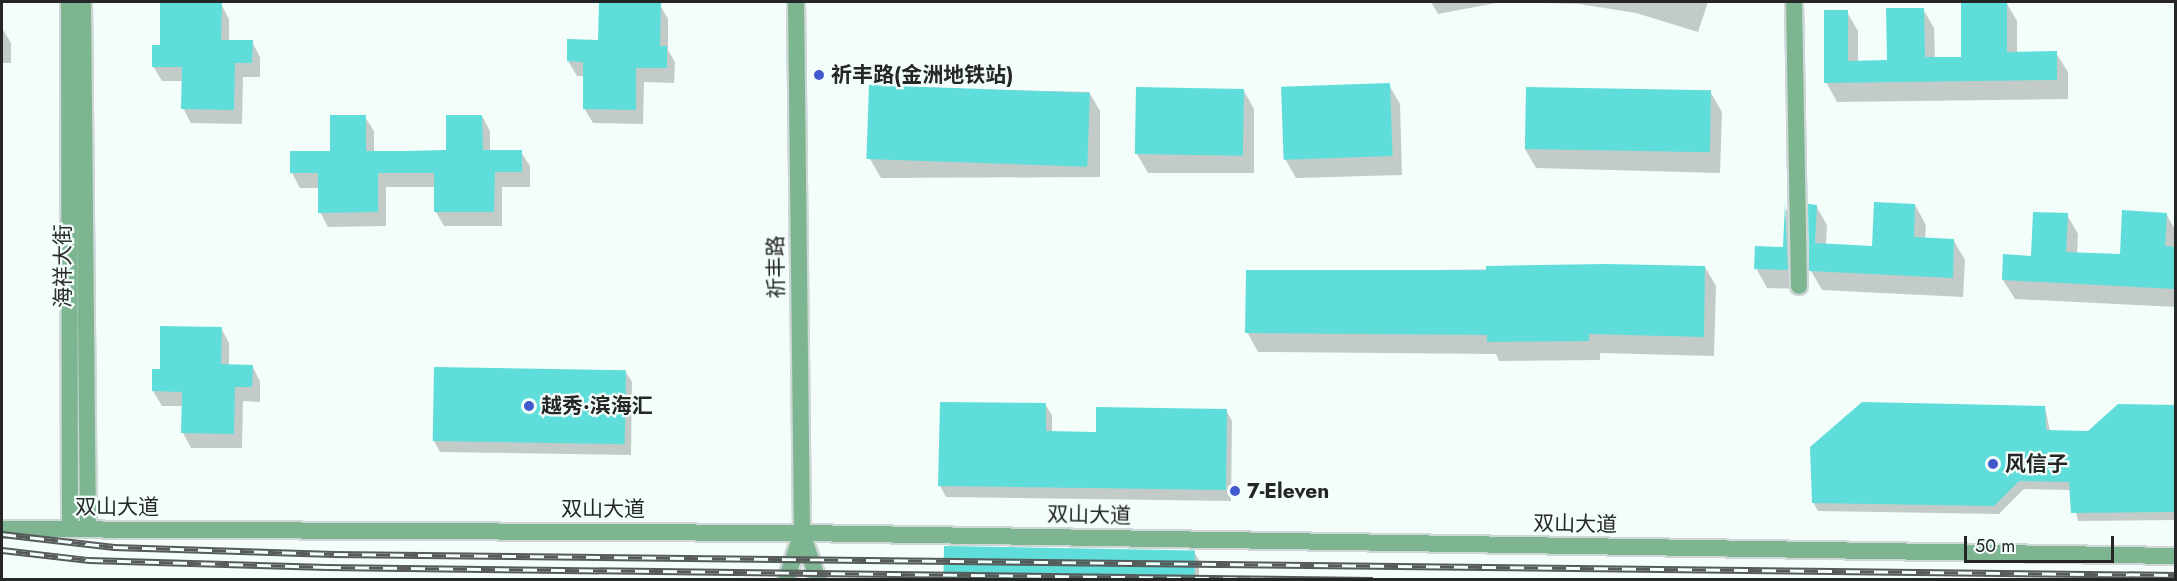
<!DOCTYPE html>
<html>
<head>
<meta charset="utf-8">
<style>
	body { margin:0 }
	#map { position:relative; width:2177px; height:581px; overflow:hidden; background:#f3fefb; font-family:Jost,"Noto Sans SC",sans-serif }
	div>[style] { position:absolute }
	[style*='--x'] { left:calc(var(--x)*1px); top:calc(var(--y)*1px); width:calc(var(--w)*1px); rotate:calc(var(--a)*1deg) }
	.shadow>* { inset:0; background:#0003 }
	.building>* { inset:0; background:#5edddb; transform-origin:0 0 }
	.roads { filter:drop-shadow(2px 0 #ced7d5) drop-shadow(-2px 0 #ced7d5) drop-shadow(0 2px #ced7d5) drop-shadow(0 -2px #ced7d5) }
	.minor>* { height:16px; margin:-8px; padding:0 8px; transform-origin:8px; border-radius:8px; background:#7eb591 }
	.tertiary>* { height:16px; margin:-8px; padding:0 8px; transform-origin:8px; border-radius:8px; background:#7eb591 }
	.rail>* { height:7px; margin-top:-3.5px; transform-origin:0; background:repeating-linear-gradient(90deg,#f3fefb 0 14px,#565b5a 0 28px); box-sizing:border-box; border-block:2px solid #565b5a }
	.dots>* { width:16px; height:16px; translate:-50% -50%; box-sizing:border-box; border:3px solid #f3fefb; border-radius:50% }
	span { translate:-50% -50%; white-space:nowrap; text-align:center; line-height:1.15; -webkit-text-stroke:4.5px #f3fefb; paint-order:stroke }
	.poi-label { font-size:21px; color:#242726; font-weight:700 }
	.left { translate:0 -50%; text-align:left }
	.street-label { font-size:21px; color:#242726 }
	.frame { position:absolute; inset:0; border:3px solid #242726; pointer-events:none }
	.scale { position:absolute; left:1964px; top:536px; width:150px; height:27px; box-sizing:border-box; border:3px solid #242726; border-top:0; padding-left:8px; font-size:18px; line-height:21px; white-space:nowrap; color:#242726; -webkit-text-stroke:4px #f3fefb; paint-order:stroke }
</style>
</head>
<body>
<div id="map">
	<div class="shadow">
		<div style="clip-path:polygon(1431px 2px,1708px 2px,1698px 32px,1636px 13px,1579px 4px,1501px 2px,1438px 14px)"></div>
		<div style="clip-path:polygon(1962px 2px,2006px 2px,2017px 21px,2017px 53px,2056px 53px,2068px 72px,2068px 99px,1837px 102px,1826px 82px,1847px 12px,1858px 31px,1858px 62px,1888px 62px,1923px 9px,1934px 28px,1935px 59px,1963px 58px)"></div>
		<div style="clip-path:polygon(221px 4px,229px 19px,229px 42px,252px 42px,260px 57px,260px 77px,243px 77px,242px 124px,191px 123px,183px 108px,183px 81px,162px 81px,153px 66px,161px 46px)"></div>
		<div style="clip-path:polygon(660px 5px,668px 19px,668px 50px,675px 62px,674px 83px,644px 82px,643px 124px,593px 123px,584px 108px,585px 76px,577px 76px,568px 61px)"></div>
		<div style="clip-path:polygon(2px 28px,11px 43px,11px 63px,2px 63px)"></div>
		<div style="clip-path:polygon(1389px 85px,1400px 104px,1402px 175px,1296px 178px,1285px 159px,1283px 88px)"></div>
		<div style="clip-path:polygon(870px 87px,1089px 92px,1100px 111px,1100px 177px,881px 178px,870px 159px)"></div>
		<div style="clip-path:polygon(1243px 89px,1254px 109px,1254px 173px,1148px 173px,1137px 154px)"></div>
		<div style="clip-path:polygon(1711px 93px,1722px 112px,1720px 173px,1536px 168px,1525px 149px)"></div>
		<div style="clip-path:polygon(482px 116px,490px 131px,490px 152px,521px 152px,530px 166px,530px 187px,502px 187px,502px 226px,444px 226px,436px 212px,435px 187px,386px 187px,386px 226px,328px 227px,320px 212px,319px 188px,300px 188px,292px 173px,331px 153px,365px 117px,374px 131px,374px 152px,448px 152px)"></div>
		<div style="clip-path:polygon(1915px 205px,1926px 225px,1925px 239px,1954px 241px,1965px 260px,1963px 297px,1822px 290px,1811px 271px,1816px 206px,1827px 225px,1826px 245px,1874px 247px)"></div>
		<div style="clip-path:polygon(1786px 209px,1795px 224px,1798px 289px,1767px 288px,1756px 268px,1784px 248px)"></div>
		<div style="clip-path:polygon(2166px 214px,2176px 231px,2176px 307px,2015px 299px,2003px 280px,2032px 257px,2067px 215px,2078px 234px,2077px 254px,2121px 256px)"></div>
		<div style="clip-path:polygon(1705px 267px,1716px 286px,1714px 356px,1600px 353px,1600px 360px,1499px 361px,1496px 354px,1258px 352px,1247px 332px,1248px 272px)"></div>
		<div style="clip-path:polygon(221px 328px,229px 343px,229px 366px,252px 366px,260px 381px,260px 402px,243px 401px,242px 448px,191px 448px,183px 433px,183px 406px,162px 406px,153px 391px,161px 371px)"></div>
		<div style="clip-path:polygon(625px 371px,632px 382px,631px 455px,440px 452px,434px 441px)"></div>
		<div style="clip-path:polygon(1045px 404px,1052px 415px,1052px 433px,1097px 434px,1226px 410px,1232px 421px,1231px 501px,946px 497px,940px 486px)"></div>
		<div style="clip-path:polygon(2118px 405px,2176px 407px,2176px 520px,2078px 521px,2071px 490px,2024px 489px,1999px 514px,1818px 511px,1813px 502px,2045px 407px,2050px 431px,2089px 432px)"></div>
		<div style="clip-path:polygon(945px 547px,1194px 552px,1199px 560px,1199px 580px,945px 580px)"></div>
	</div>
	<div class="building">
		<div style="clip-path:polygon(160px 2px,222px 2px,221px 40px,253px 40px,252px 63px,235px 63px,234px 110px,181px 109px,182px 67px,152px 67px,152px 45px,160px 45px)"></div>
		<div style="clip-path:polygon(599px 2px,661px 3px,660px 46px,667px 46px,667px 68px,636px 68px,636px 110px,583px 109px,583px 62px,567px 61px,567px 39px,598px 40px)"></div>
		<div style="clip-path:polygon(1961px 2px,2007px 2px,2007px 52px,2057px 51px,2057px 80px,1824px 83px,1824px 10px,1848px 10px,1848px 61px,1887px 60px,1886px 8px,1924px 8px,1925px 57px,1961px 57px)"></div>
		<div style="left:1390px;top:83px;width:73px;height:109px;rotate:88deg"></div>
		<div style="left:869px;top:85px;width:221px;height:74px;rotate:2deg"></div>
		<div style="left:1136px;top:87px;width:108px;height:67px;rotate:1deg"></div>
		<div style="left:1526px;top:87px;width:185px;height:62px;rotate:1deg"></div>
		<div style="clip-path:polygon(330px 115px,366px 115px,366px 151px,406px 151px,446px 150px,446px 115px,482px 115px,483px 150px,522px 150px,522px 172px,495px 172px,494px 212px,434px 212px,434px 173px,378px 173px,378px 212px,318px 213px,318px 173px,290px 173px,290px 151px,330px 151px)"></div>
		<div style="clip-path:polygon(1874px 202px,1915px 204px,1914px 237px,1954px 239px,1953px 278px,1809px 271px,1808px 204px,1817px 205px,1815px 243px,1872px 246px)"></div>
		<div style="clip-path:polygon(1785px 203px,1788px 270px,1754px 269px,1755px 246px,1783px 247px)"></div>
		<div style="clip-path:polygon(2122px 210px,2167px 213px,2165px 246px,2175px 247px,2175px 289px,2002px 280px,2003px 254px,2031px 256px,2033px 212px,2068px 213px,2066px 252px,2120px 254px)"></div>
		<div style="clip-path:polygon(1606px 264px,1705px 266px,1704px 337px,1589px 334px,1589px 341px,1487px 342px,1487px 335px,1245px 333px,1246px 270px,1486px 270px,1486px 266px)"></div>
		<div style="clip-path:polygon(160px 326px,222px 327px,221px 364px,253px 365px,252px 387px,235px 387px,234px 434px,181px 433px,182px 392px,152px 391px,152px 369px,160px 369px)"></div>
		<div style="left:434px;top:367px;width:192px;height:74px;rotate:1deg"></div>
		<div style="clip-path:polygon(940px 402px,1046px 403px,1046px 431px,1096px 432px,1096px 407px,1227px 409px,1226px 490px,938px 486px)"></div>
		<div style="clip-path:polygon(1862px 402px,2045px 406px,2046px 430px,2088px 431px,2118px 404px,2175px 405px,2175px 512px,2071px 513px,2069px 482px,2019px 481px,1994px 506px,1812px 503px,1810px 447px)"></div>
		<div style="left:944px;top:546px;width:251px;height:33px;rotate:1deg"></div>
	</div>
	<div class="roads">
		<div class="minor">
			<div style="--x:69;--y:2;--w:527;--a:89.89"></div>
			<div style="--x:83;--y:2;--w:527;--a:89.46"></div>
			<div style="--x:1794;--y:2;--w:284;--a:89"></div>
		</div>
		<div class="tertiary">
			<div style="--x:796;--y:2;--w:531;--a:89.35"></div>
			<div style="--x:802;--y:533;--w:50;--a:71.2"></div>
			<div style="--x:2;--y:529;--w:800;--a:0.29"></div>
			<div style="--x:802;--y:533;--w:1374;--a:0.96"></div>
			<div style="--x:786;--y:580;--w:50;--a:-71.2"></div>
		</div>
	</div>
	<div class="rail">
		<div style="--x:2;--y:534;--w:113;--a:6.6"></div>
		<div style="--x:114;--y:547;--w:220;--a:1.8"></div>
		<div style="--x:334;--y:554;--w:1842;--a:0.65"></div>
		<div style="--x:2;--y:550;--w:88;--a:6.6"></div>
		<div style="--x:89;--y:560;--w:238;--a:1.7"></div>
		<div style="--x:327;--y:567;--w:1046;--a:0.71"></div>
	</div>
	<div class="dots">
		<div style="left:819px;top:75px;background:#4159cc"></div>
		<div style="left:529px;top:406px;background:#4159cc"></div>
		<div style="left:1993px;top:464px;background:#4159cc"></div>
		<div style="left:1235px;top:491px;background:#4159cc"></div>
	</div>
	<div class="poi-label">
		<span class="left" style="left:831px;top:75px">祈丰路(金洲地铁站)</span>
		<span class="left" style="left:541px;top:406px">越秀·滨海汇</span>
		<span class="left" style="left:2005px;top:464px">风信子</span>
		<span class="left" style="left:1247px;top:491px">7-Eleven</span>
	</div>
	<div class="street-label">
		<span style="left:63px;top:266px;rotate:-90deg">海祥大街</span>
		<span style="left:776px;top:267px;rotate:-91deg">祈丰路</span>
		<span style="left:117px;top:507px">双山大道</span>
		<span style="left:603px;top:509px">双山大道</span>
		<span style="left:1089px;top:515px;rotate:1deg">双山大道</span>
		<span style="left:1575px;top:524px;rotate:1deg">双山大道</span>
	</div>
	<div class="frame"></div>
	<div class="scale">50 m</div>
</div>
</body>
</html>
